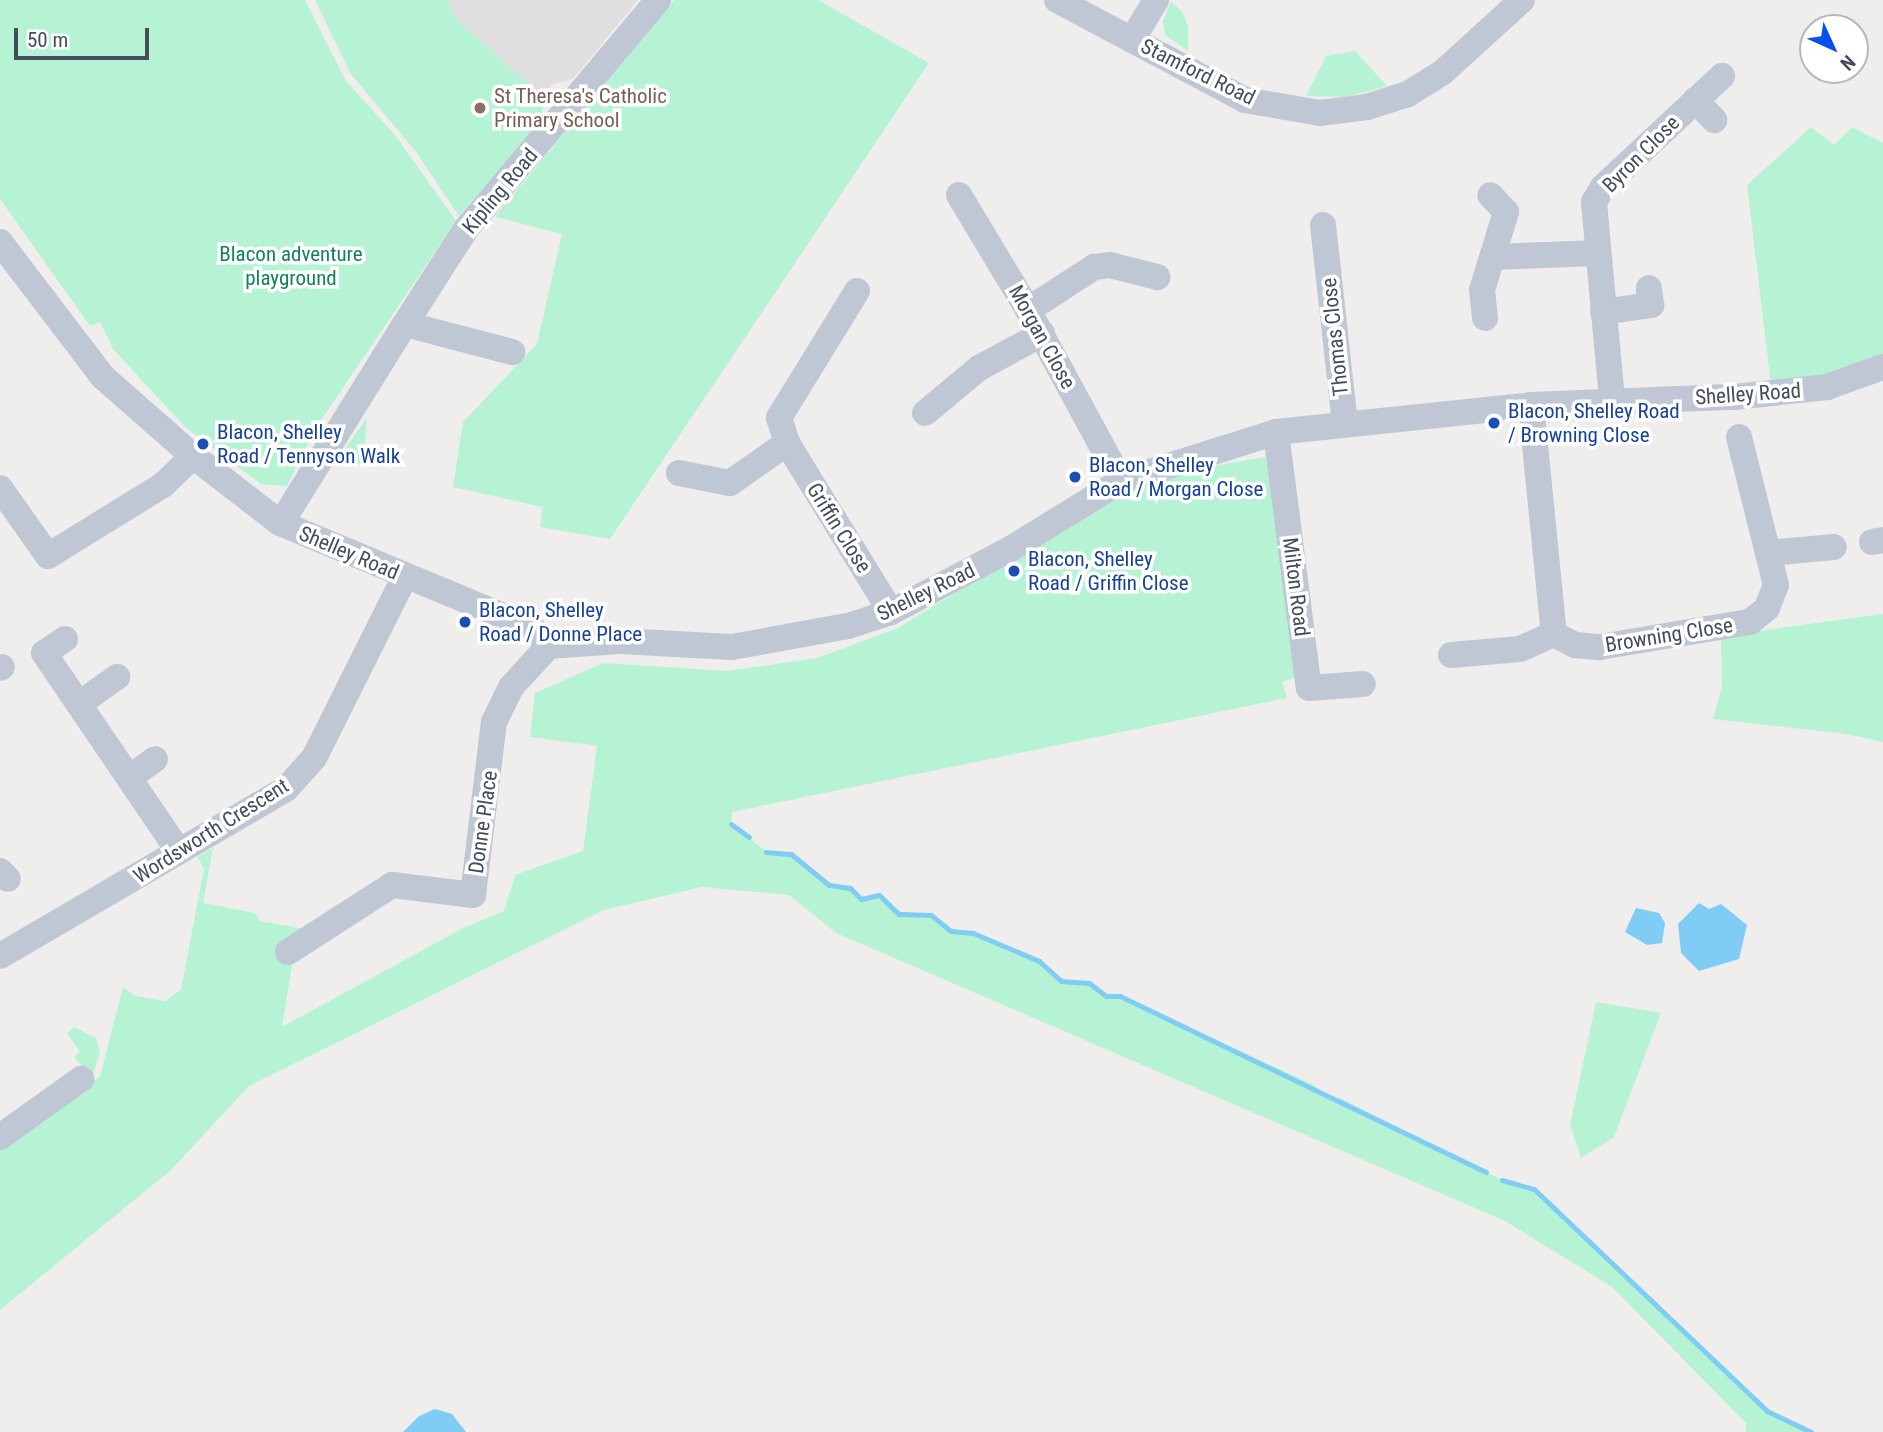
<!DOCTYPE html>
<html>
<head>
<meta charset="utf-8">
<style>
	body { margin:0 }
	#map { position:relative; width:1883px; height:1432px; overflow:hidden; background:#f0eded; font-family:"Roboto Condensed",sans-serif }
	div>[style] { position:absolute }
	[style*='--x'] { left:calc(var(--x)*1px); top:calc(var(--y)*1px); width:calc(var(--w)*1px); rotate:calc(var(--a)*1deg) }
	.education>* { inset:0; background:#e1dedf }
	.green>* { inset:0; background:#b6f3d5 }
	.water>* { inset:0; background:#7fcdf4 }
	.stream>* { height:5px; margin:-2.5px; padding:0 2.5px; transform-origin:2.5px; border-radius:2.5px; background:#7fcdf4 }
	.minor>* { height:26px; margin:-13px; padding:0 13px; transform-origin:13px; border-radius:13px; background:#bfc7d4 }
	.dots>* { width:19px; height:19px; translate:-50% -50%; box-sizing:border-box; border:4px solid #fff; border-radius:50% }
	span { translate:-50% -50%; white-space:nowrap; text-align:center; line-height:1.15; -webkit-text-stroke:7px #fff; paint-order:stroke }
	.street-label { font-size:21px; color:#444d5c }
	.education-label { font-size:21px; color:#785e54 }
	.left { translate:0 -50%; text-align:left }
	.park-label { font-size:21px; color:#0e8458 }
	.transit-label { font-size:21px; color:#164399 }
	.north { position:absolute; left:1799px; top:14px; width:70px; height:70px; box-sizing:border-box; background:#fff; border:2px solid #b4b8be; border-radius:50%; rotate:135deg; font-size:19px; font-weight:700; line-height:28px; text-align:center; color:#444d5c }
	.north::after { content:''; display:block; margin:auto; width:24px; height:32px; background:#084fef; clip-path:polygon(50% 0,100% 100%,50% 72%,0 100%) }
	.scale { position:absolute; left:14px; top:28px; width:135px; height:32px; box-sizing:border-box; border:4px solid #444d5c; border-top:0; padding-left:9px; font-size:21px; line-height:24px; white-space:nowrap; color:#444d5c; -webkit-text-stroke:5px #fff; paint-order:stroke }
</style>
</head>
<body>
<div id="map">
	<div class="education">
		<div style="clip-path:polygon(369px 0,638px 0,573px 79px,553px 84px,543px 96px,542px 120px)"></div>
	</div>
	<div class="green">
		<div style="clip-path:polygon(0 0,305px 0,346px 81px,395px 135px,456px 221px,317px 426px,287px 486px,261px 484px,185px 427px,113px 349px,100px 322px,90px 326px,0 199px)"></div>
		<div style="clip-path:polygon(315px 0,447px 0,456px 19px,542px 96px,542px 120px,459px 216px,417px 153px,350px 73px)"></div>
		<div style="clip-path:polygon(674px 0,818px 0,929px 63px,610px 539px,540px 527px,543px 507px,453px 487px,463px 422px,537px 344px,562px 234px,495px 217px)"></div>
		<div style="clip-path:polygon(1171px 1px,1183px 13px,1188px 27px,1188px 51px,1165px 35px,1163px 21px)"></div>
		<div style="clip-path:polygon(1355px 51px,1387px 86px,1346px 97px,1306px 96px,1326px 56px)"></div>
		<div style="clip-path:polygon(1811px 127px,1834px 145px,1852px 127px,1883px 143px,1883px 358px,1821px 378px,1771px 385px,1747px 185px)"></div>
		<div style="clip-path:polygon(367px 418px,363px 465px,345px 461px,343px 451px)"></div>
		<div style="clip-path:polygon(1271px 456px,1301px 675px,1282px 682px,1287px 698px,732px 812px,731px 824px,768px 853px,791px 854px,829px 885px,850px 888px,861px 899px,879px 895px,899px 914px,931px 915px,951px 931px,973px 933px,1039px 961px,1061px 981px,1089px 983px,1106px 996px,1120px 996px,1312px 1084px,1327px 1098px,1340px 1098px,1502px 1180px,1534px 1189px,1767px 1411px,1811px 1432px,1746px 1432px,1746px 1423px,1612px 1287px,1505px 1221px,836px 933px,789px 895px,702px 887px,604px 910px,249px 1086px,171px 1170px,0 1310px,0 1149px,100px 1076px,123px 987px,135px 996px,165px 1001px,181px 990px,204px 868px,197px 857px,213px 848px,203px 903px,255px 913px,260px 921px,303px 929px,282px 946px,292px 966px,282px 1027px,463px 928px,504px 911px,515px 875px,583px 851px,597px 746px,530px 737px,535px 693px,603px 663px,727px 671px,817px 658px,898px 628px,1124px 490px,1200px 468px)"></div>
		<div style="clip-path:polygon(1883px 614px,1883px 742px,1847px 734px,1713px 719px,1722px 687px,1721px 636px)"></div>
		<div style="clip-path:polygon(1596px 1002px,1661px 1013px,1614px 1137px,1581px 1158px,1570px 1125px)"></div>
		<div style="clip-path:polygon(74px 1027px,96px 1038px,100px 1051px,92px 1078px,74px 1057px,80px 1052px,67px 1033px)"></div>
	</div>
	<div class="water">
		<div style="clip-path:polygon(1699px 903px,1709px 909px,1721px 904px,1747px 925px,1739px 959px,1699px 971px,1681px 953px,1678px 924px)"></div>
		<div style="clip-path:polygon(1636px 908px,1659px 913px,1665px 923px,1662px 943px,1647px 945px,1625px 932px)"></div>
		<div style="clip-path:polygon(435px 1409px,452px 1414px,466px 1432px,403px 1432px,419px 1416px)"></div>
	</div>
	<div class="stream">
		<div style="--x:731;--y:824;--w:22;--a:36"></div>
		<div style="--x:766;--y:852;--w:25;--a:5"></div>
		<div style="--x:791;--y:854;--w:49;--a:39.2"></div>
		<div style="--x:829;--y:885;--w:21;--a:8"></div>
		<div style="--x:850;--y:888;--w:16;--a:45"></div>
		<div style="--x:861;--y:899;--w:18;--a:-13"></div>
		<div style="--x:879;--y:895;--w:28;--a:44"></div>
		<div style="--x:899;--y:914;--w:32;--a:2"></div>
		<div style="--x:931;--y:915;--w:26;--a:39"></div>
		<div style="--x:951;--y:931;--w:22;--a:5"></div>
		<div style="--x:973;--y:933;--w:72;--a:23"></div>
		<div style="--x:1039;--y:961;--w:30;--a:42"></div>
		<div style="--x:1061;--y:981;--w:28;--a:4"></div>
		<div style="--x:1089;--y:983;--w:21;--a:37"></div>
		<div style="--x:1106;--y:996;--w:14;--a:0"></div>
		<div style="--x:1120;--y:996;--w:406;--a:25.7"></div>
		<div style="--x:1502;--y:1180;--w:33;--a:16"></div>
		<div style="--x:1534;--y:1189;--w:322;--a:43.6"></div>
		<div style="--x:1767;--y:1411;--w:49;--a:25.5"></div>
	</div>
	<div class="minor">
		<div style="--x:1057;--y:0;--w:213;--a:28"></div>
		<div style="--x:1245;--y:100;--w:76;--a:9.8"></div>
		<div style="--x:1320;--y:113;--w:47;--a:-7.3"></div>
		<div style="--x:1367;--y:107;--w:43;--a:-17.6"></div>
		<div style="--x:1408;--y:94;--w:41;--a:-32.2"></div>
		<div style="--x:1443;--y:72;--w:107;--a:-42.3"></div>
		<div style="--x:1132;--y:40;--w:47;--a:-59"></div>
		<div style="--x:1695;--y:100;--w:28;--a:46"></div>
		<div style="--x:959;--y:195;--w:134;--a:59"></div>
		<div style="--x:1028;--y:310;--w:195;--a:61.5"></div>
		<div style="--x:1323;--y:225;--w:199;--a:83.7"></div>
		<div style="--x:0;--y:242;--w:170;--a:52.7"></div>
		<div style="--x:103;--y:377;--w:120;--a:41.3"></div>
		<div style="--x:193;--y:456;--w:110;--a:37.6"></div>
		<div style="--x:280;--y:523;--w:273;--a:22.6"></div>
		<div style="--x:532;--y:628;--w:25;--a:47"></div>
		<div style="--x:1493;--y:257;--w:105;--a:-2.2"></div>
		<div style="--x:857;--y:291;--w:149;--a:121.6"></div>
		<div style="--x:779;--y:418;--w:26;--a:72"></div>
		<div style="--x:787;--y:443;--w:198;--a:58.4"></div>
		<div style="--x:1028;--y:310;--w:79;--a:-33.1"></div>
		<div style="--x:1094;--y:267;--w:16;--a:-7"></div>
		<div style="--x:1110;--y:265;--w:49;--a:14.3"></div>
		<div style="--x:1603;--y:312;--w:49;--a:-8.3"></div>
		<div style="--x:1651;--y:305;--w:17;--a:-97"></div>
		<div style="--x:1485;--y:318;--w:28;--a:-96"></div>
		<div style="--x:1482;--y:290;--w:82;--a:-72.9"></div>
		<div style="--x:1506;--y:212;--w:23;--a:-133"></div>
		<div style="--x:405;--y:324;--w:113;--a:-57.3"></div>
		<div style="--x:466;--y:229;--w:299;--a:-50"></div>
		<div style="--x:1612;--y:400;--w:199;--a:-95.2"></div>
		<div style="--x:1594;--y:202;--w:17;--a:-59"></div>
		<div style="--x:1603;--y:187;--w:163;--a:-43"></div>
		<div style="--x:1531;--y:405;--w:230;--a:84.3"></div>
		<div style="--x:925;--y:413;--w:70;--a:-39.8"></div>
		<div style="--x:979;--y:368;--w:72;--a:-28.4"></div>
		<div style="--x:1276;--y:432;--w:258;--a:82.7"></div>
		<div style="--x:1309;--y:688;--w:54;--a:-4.2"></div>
		<div style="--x:1739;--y:437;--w:120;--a:76"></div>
		<div style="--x:1768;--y:553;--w:66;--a:-5.2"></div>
		<div style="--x:679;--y:473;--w:52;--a:11.1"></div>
		<div style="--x:730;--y:483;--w:70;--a:-35.1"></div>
		<div style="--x:0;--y:488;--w:83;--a:54.8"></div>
		<div style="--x:48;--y:556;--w:135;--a:-31.7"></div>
		<div style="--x:163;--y:485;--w:42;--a:-44"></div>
		<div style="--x:281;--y:523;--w:234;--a:-58.1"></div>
		<div style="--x:405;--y:324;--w:111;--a:14.7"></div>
		<div style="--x:1872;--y:542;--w:11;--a:-10"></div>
		<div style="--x:65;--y:639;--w:25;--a:146"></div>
		<div style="--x:44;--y:653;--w:240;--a:55.8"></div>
		<div style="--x:549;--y:646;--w:70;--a:-4.1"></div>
		<div style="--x:619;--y:641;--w:113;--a:3"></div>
		<div style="--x:732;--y:647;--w:118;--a:-10.3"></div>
		<div style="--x:848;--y:626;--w:45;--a:-18"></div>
		<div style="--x:891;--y:612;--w:137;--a:-27.9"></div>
		<div style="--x:1012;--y:548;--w:128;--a:-31.6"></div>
		<div style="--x:1121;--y:481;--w:163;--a:-17.5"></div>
		<div style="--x:1276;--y:432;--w:256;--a:-6"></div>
		<div style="--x:1531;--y:405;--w:203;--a:-2.3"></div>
		<div style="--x:1734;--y:397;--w:94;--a:-6.1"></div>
		<div style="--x:1827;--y:387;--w:59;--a:-19.7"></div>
		<div style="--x:1451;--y:655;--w:69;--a:-5"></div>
		<div style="--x:1520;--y:649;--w:37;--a:-24"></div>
		<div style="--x:1554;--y:634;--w:24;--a:28"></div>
		<div style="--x:1575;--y:645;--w:25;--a:5"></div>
		<div style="--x:1600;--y:647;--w:152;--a:-9.5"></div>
		<div style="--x:1750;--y:622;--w:22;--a:-39"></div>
		<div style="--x:1767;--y:608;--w:25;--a:-69"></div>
		<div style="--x:1776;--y:585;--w:33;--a:-104"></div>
		<div style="--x:0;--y:668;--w:2;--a:-27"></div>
		<div style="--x:79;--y:704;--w:47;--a:-35.4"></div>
		<div style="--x:129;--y:778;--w:32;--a:-36"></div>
		<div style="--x:0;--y:871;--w:11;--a:45"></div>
		<div style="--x:288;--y:952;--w:124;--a:-32.8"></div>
		<div style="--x:392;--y:885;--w:82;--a:7"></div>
		<div style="--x:473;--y:895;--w:174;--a:-83.1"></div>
		<div style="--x:494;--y:722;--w:39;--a:-64"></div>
		<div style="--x:511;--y:687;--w:56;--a:-47.2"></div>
		<div style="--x:0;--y:956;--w:331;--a:-30.3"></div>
		<div style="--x:286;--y:789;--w:42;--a:-47.9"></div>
		<div style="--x:314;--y:758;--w:203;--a:-63.4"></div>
		<div style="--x:0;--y:1137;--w:100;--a:-35.6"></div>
	</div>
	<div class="dots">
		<div style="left:480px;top:108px;background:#8d6e63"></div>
		<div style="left:1494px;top:423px;background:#1a4fb4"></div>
		<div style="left:203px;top:444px;background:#1a4fb4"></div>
		<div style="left:1075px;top:477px;background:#1a4fb4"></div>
		<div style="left:1014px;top:571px;background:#1a4fb4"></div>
		<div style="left:465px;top:622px;background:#1a4fb4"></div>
	</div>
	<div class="street-label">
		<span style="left:1198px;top:72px;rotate:26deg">Stamford Road</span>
		<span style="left:1641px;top:154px;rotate:-45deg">Byron Close</span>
		<span style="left:500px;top:191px;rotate:-50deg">Kipling Road</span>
		<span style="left:1042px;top:337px;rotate:61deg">Morgan Close</span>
		<span style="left:1335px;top:337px;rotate:-96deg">Thomas Close</span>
		<span style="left:1748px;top:394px;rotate:-4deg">Shelley Road</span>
		<span style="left:839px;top:528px;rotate:58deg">Griffin Close</span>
		<span style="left:349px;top:553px;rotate:23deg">Shelley Road</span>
		<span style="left:1296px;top:587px;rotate:83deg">Milton Road</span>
		<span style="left:926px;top:592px;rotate:-26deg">Shelley Road</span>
		<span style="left:1669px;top:635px;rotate:-9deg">Browning Close</span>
		<span style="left:483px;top:822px;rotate:-82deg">Donne Place</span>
		<span style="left:211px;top:831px;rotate:-32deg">Wordsworth Crescent</span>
	</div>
	<div class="education-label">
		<span class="left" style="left:494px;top:108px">St Theresa's Catholic<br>Primary School</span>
	</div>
	<div class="park-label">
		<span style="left:291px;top:266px">Blacon adventure<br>playground</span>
	</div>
	<div class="transit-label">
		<span class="left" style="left:1508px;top:423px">Blacon, Shelley Road<br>/ Browning Close</span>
		<span class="left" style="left:217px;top:444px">Blacon, Shelley<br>Road / Tennyson Walk</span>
		<span class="left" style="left:1089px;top:477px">Blacon, Shelley<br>Road / Morgan Close</span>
		<span class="left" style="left:1028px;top:571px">Blacon, Shelley<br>Road / Griffin Close</span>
		<span class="left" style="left:479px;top:622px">Blacon, Shelley<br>Road / Donne Place</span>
	</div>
	<div class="north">N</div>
	<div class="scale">50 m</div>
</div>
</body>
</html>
